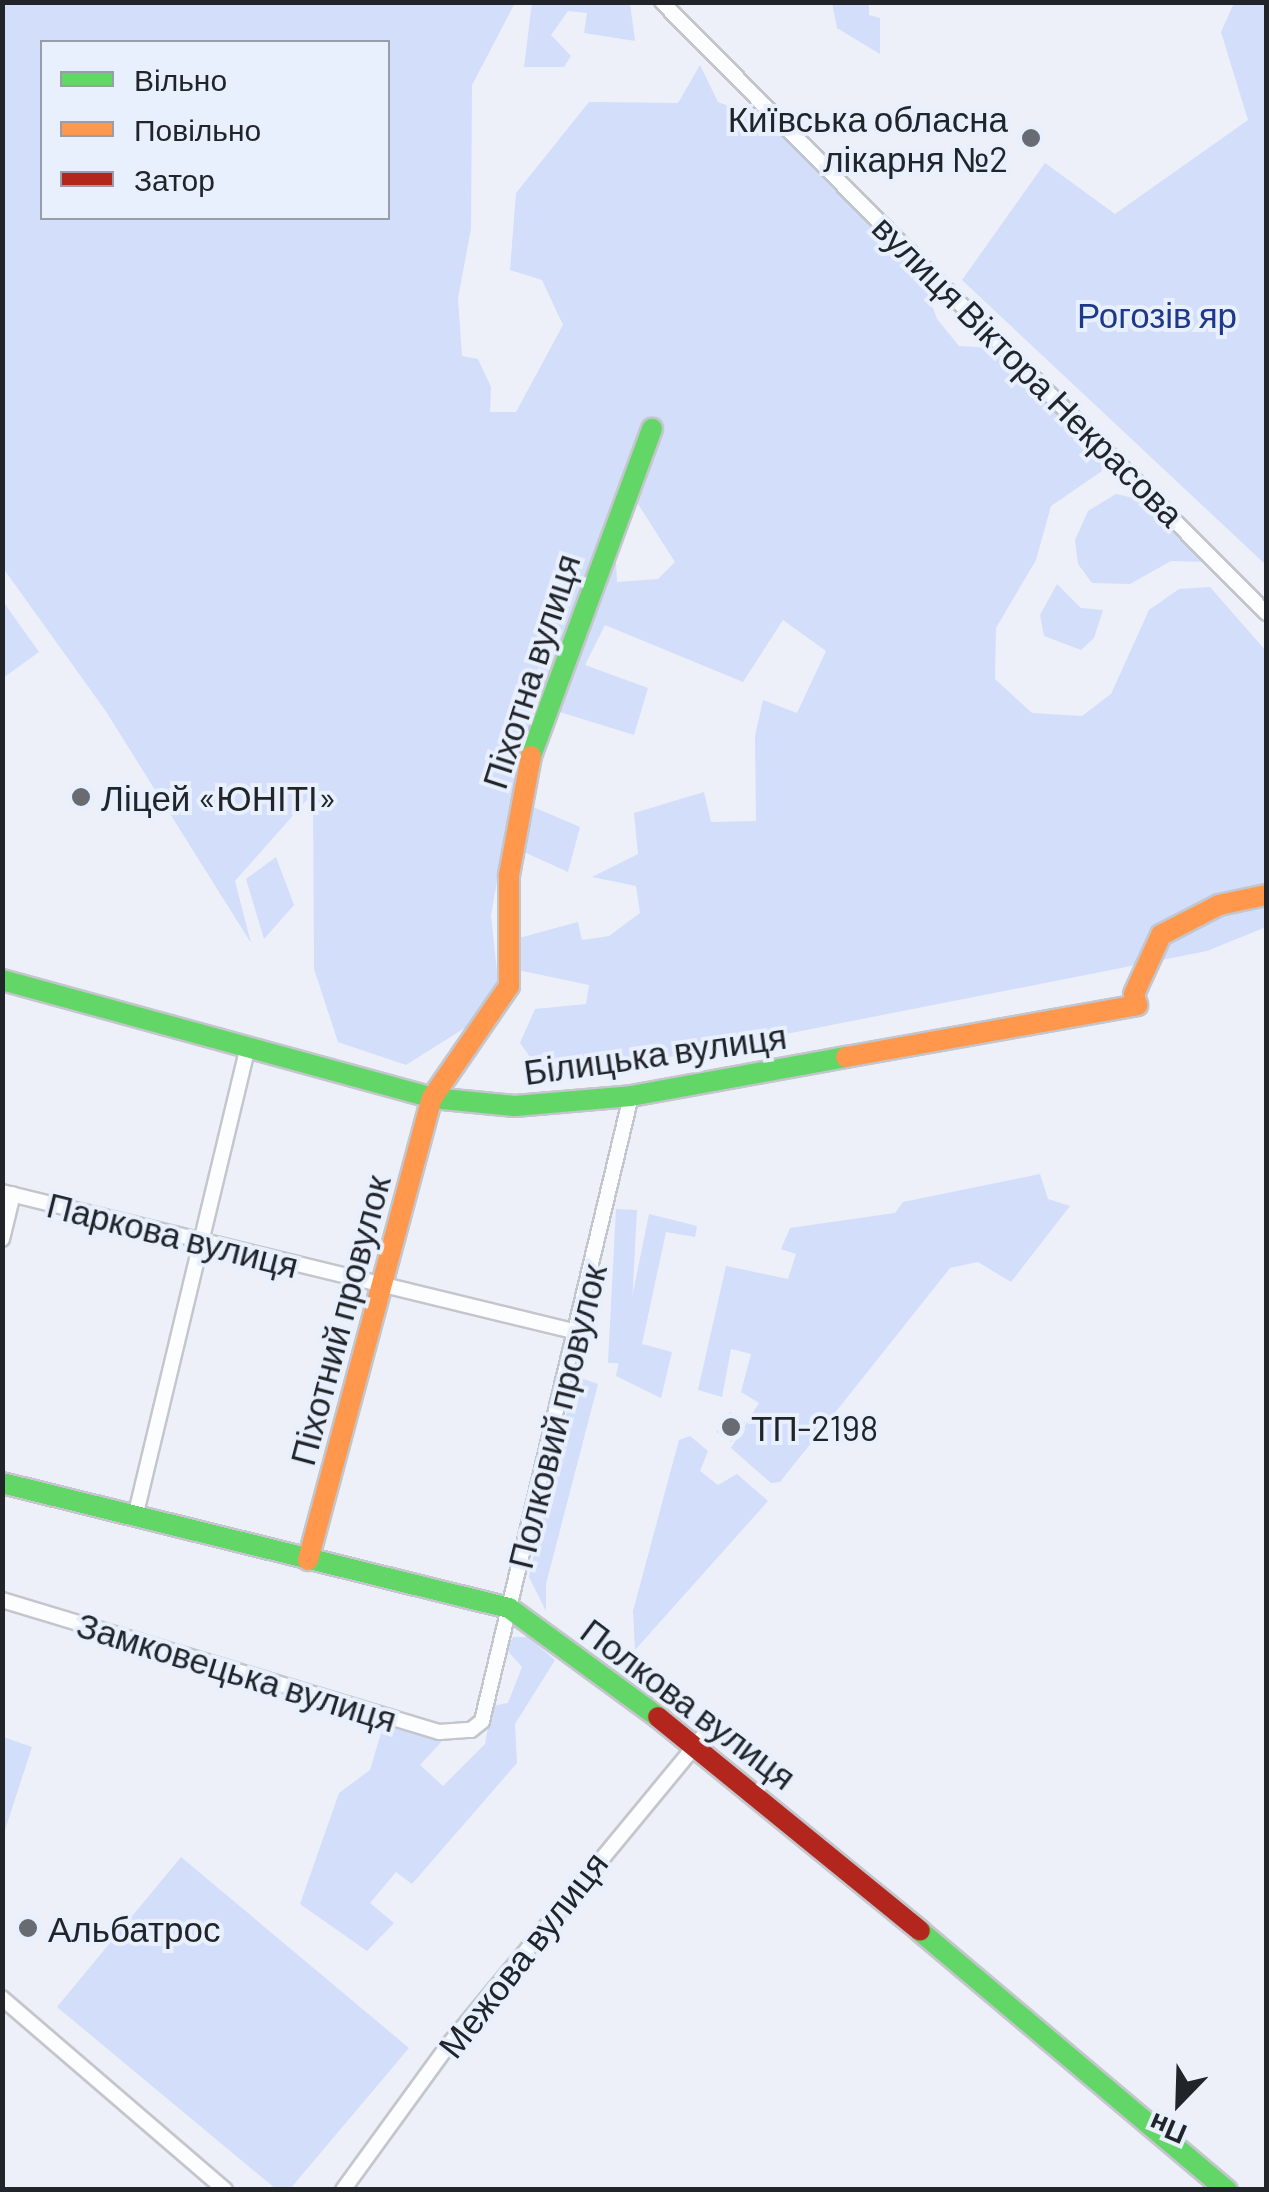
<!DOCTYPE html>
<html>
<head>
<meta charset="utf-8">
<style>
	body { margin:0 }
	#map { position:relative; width:1269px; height:2192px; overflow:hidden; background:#edf0f8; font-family:Barlow,sans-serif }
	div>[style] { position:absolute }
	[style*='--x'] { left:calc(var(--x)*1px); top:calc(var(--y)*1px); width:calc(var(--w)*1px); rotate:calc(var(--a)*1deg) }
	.green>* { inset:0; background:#d2defa; transform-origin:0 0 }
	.building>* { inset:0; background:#d2d4db; transform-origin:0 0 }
	.roads { filter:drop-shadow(2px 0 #c3c6cc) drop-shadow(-2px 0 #c3c6cc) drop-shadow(0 2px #c3c6cc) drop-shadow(0 -2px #c3c6cc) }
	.street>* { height:14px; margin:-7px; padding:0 7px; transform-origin:7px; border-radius:7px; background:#fcfdfe }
	.fast>* { height:20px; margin:-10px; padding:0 10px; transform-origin:10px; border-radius:10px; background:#63d668 }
	.slow>* { height:20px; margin:-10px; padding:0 10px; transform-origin:10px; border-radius:10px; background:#ff974d }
	.jam>* { height:20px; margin:-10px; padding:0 10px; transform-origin:10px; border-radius:10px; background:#b3261e }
	.dots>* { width:28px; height:28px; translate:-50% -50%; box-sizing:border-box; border:5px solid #e8effd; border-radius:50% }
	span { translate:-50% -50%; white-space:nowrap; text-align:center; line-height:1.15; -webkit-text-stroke:8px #e8effd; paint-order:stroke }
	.poi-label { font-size:35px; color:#212429 }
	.right { translate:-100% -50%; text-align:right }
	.left { translate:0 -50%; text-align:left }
	.park-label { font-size:35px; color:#1e388b }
	.street-label { font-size:35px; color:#212429 }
	.frame { position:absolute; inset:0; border:5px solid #212429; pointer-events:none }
	.legend { position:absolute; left:40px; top:40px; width:350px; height:180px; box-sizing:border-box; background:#e8effd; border:2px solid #989ea8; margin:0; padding:12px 18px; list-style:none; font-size:30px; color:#212429 }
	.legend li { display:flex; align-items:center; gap:20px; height:50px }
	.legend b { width:50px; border:2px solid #989ea8 }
	.north { position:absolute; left:1129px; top:2052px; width:100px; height:100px; -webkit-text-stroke:8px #e8effd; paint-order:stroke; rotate:203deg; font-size:28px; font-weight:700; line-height:40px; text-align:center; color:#212429 }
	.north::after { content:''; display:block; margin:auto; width:35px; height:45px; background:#212429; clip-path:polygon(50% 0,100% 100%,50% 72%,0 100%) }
</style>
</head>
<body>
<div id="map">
	<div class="green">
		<div style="clip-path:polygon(532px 2px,630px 3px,635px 41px,584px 33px,587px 13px,568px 11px,551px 35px,571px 56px,564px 67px,524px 67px)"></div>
		<div style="clip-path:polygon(evenodd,2px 3px,515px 3px,472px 85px,471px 229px,458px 298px,462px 356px,478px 359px,491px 387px,490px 412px,516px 412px,563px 325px,542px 280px,510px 270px,516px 193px,589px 102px,678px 103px,700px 65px,718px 102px,765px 120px,922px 278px,937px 319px,959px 346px,995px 348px,1101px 454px,1102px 471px,1051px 506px,1036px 560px,996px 628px,995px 679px,1032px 713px,1082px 716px,1111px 694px,1149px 610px,1179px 589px,1210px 587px,1266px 651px,1266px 927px,1207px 951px,598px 1071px,540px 1071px,520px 1043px,535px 1009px,586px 1004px,589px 985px,513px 969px,515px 939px,578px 922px,582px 940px,609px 936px,640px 913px,636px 886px,592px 877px,638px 854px,634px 813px,704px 792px,711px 822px,756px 821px,755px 736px,763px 700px,797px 713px,826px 651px,783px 620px,743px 682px,605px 625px,585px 665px,648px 688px,634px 735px,534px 704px,512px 798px,580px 827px,568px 872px,504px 843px,491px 915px,498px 981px,471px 1024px,406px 1065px,338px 1042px,314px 969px,313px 793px,235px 881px,251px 943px,105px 710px,3px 568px,2px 3px,42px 42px,388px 42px,388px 218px,42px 218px,42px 42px,2px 3px,638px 504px,675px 562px,658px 579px,617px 582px,615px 541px,638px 504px)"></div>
		<div style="clip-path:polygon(832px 3px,869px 3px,869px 15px,880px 18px,880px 54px,837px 28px)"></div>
		<div style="clip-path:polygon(1234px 3px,1266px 3px,1266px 565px,962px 280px,1045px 163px,1115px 214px,1248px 120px,1221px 32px)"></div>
		<div style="clip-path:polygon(1116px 494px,1147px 501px,1207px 562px,1171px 561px,1130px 584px,1092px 583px,1078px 564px,1075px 540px,1088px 511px)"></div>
		<div style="clip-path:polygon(1057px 584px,1081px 608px,1103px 610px,1094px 638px,1081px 650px,1044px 636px,1040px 615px)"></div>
		<div style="clip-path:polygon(2px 600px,39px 652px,3px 678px,2px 678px)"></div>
		<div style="clip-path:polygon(276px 857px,294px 905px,264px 939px,246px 879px)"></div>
		<div style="clip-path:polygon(1040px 1174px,1048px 1199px,1070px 1206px,1011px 1282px,978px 1262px,950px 1268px,780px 1482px,771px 1483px,731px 1448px,759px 1403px,741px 1392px,751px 1354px,731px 1349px,722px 1397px,698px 1390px,726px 1266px,788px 1279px,796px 1254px,781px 1249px,790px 1228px,895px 1213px,903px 1202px)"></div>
		<div style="left:616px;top:1209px;width:21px;height:154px;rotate:3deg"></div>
		<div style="clip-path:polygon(649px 1214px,697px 1226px,695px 1237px,666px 1232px,642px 1344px,672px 1352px,661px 1398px,616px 1376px)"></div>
		<div style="clip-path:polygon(575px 1376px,598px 1384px,546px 1584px,546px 1611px,529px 1577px)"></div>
		<div style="clip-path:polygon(690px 1436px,708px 1451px,700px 1471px,718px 1485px,737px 1474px,768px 1501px,635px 1650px,633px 1611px,679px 1440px)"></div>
		<div style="clip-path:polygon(513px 1637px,528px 1637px,555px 1660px,515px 1724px,517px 1763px,412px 1884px,396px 1872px,370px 1903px,394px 1923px,367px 1951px,300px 1904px,339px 1793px,370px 1770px,383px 1726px,443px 1740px,420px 1765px,443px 1786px,485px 1744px,492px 1706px,508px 1703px,522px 1667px,507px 1650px)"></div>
		<div style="clip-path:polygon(3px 1737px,32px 1747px,5px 1830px,2px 1829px)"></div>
		<div style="clip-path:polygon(181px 1857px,409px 2048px,290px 2189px,276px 2189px,57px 2007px)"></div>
	</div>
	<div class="building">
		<div style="left:730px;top:1412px;width:18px;height:24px;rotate:34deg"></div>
	</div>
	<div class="roads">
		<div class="street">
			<div style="--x:662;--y:2;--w:859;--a:45.33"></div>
			<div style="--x:2;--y:1192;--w:592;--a:13.68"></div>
			<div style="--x:2;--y:1239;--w:46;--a:-76.3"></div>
			<div style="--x:135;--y:1517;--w:480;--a:-76.5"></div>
			<div style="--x:2;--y:1600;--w:457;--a:16.8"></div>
			<div style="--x:439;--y:1732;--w:32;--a:-4"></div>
			<div style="--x:471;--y:1730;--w:14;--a:-39"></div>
			<div style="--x:482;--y:1721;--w:643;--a:-76.59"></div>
			<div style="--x:2;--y:1998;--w:294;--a:40.7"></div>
			<div style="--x:343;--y:2190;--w:175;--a:-54"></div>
			<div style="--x:446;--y:2048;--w:416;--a:-50.5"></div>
		</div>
		<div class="fast">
			<div style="--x:531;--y:756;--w:349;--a:-69.7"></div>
			<div style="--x:2;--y:980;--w:446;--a:15.3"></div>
			<div style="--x:432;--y:1098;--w:83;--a:5.5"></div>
			<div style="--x:515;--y:1106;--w:116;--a:-4.9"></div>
			<div style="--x:631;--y:1096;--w:219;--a:-10.3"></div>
			<div style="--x:2;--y:1483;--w:522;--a:13.85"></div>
			<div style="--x:509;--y:1608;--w:185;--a:36.2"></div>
			<div style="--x:920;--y:1931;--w:402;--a:40.2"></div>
		</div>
		<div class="slow">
			<div style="--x:846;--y:1057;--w:296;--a:-10.1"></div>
			<div style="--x:1137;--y:1005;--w:11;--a:-105"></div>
			<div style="--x:1134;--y:994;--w:65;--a:-65.4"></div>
			<div style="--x:1161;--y:935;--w:65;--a:-27.3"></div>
			<div style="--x:1219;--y:905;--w:48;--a:-12"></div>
			<div style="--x:308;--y:1560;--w:478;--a:-75"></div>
			<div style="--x:432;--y:1098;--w:136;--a:-55.5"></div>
			<div style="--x:509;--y:986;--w:111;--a:-90"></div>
			<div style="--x:509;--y:875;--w:121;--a:-79.5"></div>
		</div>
		<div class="jam">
			<div style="--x:658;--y:1717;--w:338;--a:39.2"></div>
		</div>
	</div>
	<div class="dots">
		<div style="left:1031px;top:138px;background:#686b71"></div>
		<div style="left:81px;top:797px;background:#686b71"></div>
		<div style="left:731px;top:1427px;background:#686b71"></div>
		<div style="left:28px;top:1928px;background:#686b71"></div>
	</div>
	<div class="poi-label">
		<span class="right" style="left:1008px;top:138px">Київська обласна<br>лікарня №2</span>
		<span class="left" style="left:101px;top:797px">Ліцей «ЮНІТІ»</span>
		<span class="left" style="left:751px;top:1427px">ТП-2198</span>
		<span class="left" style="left:48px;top:1928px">Альбатрос</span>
	</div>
	<div class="park-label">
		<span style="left:1157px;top:314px">Рогозів яр</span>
	</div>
	<div class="street-label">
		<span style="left:1029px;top:370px;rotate:45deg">вулиця Віктора Некрасова</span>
		<span style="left:530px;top:671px;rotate:-72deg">Піхотна вулиця</span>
		<span style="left:655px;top:1053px;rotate:-8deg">Білицька вулиця</span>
		<span style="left:173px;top:1234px;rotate:14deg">Паркова вулиця</span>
		<span style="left:339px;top:1320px;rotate:-75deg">Піхотний провулок</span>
		<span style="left:556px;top:1416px;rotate:-76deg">Полковий провулок</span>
		<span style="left:237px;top:1671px;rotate:17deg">Замковецька вулиця</span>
		<span style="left:689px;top:1703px;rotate:37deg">Полкова вулиця</span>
		<span style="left:522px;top:1954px;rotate:-52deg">Межова вулиця</span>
	</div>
	<div class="frame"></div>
	<ul class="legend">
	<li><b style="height:12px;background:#63d668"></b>Вільно</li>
	<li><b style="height:12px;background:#ff974d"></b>Повільно</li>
	<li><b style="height:12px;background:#b3261e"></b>Затор</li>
	</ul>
	<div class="north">Пн</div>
</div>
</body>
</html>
